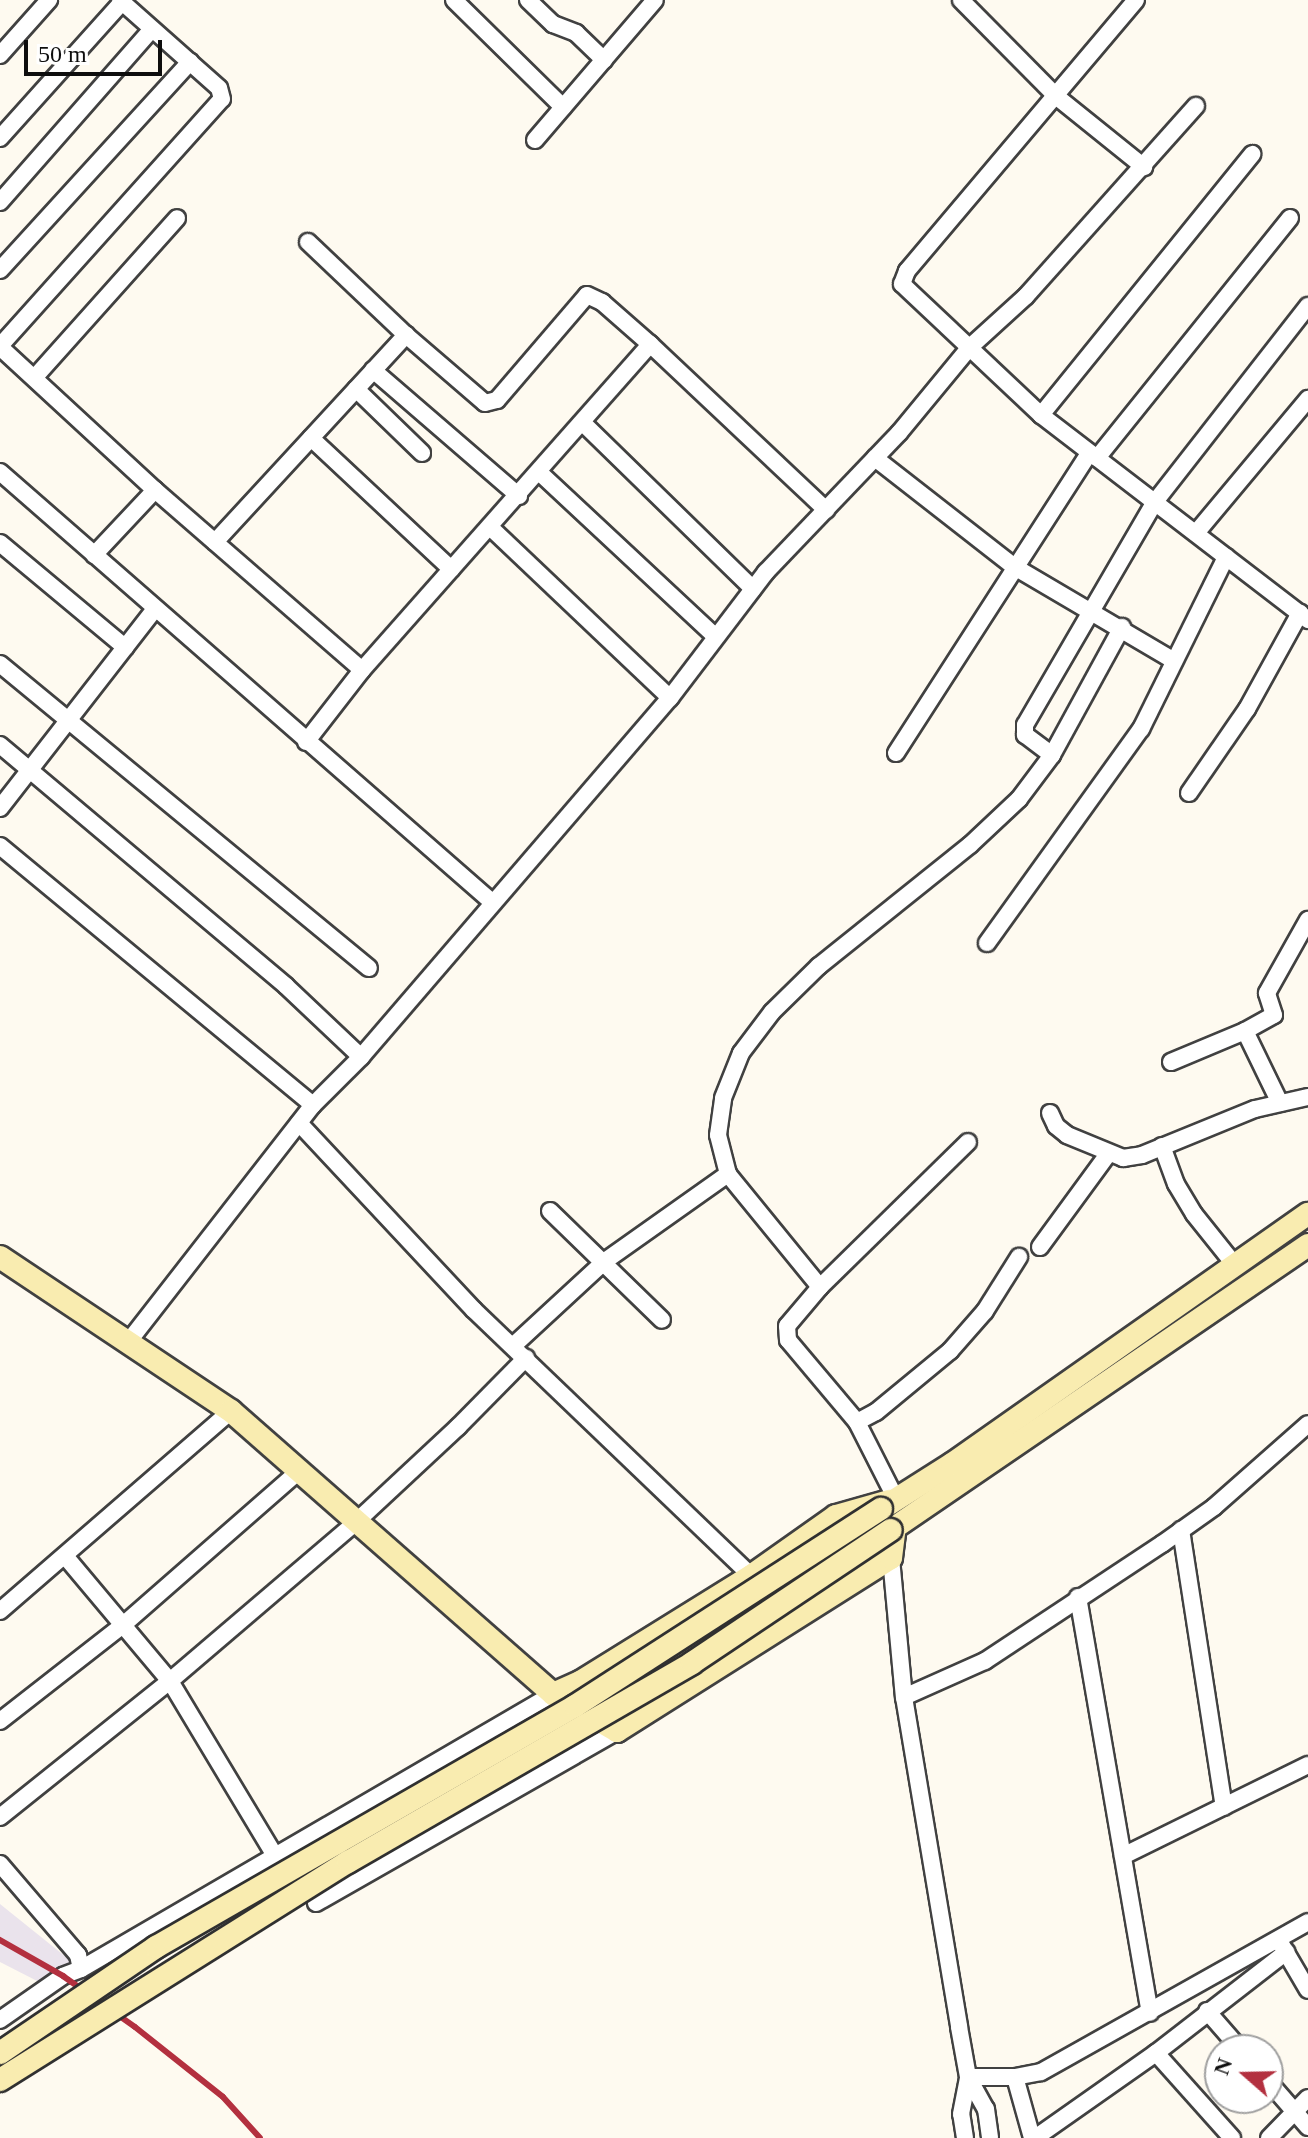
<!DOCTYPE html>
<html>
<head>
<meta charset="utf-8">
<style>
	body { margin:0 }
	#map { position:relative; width:1308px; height:2138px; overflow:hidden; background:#fefaf0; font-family:"Times New Roman",serif }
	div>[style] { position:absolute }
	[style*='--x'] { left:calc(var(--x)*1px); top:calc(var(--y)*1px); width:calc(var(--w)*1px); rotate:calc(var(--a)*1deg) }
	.industrial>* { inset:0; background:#eae3ec }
	.roads { filter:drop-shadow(2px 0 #414141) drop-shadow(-2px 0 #414141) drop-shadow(0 2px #414141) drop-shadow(0 -2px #414141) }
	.street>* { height:16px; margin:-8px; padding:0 8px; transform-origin:8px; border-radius:8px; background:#fff }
	.secondary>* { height:22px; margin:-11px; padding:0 11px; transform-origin:11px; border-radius:11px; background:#f9ecb0 }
	.rail>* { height:6px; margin:-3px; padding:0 3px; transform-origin:3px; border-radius:3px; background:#b3303f }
	.bridges { filter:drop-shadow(2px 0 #303030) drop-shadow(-2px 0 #303030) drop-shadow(0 2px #303030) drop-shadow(0 -2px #303030) }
	.secondary-bridge>* { height:22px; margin:-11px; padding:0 11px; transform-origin:11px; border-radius:11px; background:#f9ecb0 }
	span { translate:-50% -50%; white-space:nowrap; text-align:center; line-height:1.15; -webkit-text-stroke:8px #fff; paint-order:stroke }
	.north { position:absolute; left:1204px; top:2034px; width:80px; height:80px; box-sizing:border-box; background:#fff; border:2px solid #9f9f9f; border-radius:50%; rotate:290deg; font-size:22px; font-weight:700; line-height:32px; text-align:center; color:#0e0e0e }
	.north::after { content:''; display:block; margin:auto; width:28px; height:36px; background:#b3303f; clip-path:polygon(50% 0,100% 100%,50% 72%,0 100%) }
	.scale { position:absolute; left:24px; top:40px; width:138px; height:36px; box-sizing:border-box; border:4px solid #0e0e0e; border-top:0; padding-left:10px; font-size:24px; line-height:28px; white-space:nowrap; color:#0e0e0e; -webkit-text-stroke:6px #fff; paint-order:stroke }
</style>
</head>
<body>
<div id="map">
	<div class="industrial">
		<div style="clip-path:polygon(0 1904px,71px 1961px,45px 1985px,0 1962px)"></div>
	</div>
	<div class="roads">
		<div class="street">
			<div style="--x:454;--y:0;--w:153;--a:44.5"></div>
			<div style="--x:528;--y:0;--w:35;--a:44"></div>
			<div style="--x:553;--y:24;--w:25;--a:21"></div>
			<div style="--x:576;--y:33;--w:39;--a:44"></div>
			<div style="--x:961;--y:0;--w:136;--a:45.3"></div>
			<div style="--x:1057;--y:97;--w:112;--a:38.8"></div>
			<div style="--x:1136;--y:0;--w:355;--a:130.2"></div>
			<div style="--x:907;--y:271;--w:14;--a:111"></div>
			<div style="--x:902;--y:284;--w:191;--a:43.3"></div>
			<div style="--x:1041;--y:415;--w:337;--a:37.5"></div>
			<div style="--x:0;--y:55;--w:74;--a:-48.3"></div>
			<div style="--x:0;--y:138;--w:183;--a:-48.1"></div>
			<div style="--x:535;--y:140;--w:184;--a:-49.4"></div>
			<div style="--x:0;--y:202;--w:230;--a:-48.7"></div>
			<div style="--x:308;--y:242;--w:135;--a:43.5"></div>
			<div style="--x:0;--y:270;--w:282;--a:-47.6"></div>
			<div style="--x:0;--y:346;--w:332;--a:-48.1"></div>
			<div style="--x:222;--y:99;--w:11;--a:-105"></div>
			<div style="--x:219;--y:88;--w:132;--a:-138.4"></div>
			<div style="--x:0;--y:347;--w:211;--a:42.7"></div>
			<div style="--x:373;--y:370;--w:193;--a:40.8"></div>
			<div style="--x:35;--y:377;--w:213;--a:-48.2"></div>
			<div style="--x:356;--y:389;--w:92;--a:44.1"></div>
			<div style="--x:1041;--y:415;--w:336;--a:-51"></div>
			<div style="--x:584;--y:424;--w:236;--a:44.3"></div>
			<div style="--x:311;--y:438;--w:192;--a:43.1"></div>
			<div style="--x:875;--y:458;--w:175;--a:38"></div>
			<div style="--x:1013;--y:566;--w:187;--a:30.5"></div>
			<div style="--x:1097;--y:458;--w:308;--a:-51.2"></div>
			<div style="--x:0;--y:472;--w:653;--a:41.15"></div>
			<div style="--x:540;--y:473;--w:239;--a:43"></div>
			<div style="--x:490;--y:527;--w:248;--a:43.5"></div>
			<div style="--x:1196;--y:533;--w:175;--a:-50.1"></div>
			<div style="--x:215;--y:542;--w:282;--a:-47.3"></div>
			<div style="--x:406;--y:335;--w:104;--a:40.7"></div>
			<div style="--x:485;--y:403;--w:12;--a:-14"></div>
			<div style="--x:497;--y:400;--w:138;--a:-49.4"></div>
			<div style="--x:587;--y:295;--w:17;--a:25"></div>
			<div style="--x:602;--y:302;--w:64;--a:41.2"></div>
			<div style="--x:0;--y:543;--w:163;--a:39.8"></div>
			<div style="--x:94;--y:555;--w:89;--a:-46.8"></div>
			<div style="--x:155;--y:490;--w:274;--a:41"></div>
			<div style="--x:0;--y:664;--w:478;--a:39.5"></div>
			<div style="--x:306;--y:742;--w:91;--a:-52.1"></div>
			<div style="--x:362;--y:670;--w:435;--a:-48.5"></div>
			<div style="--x:650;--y:344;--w:242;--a:43.3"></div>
			<div style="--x:0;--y:745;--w:374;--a:40.1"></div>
			<div style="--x:286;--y:986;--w:103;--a:43.4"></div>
			<div style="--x:896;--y:753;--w:357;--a:-57.2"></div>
			<div style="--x:1052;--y:755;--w:34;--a:-143"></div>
			<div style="--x:1025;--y:735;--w:10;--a:-90"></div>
			<div style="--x:1025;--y:725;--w:257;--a:-59.8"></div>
			<div style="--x:1154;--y:503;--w:250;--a:-52"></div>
			<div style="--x:1189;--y:793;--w:102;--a:-55.4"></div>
			<div style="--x:1247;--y:709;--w:110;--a:-61.1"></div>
			<div style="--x:0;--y:808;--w:252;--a:-52.1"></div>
			<div style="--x:0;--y:846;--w:406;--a:39.6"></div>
			<div style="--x:987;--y:943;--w:264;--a:-54.3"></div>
			<div style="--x:1141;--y:729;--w:192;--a:-63.7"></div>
			<div style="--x:1245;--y:1031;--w:33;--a:-29"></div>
			<div style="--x:1274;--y:1015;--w:23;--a:-108"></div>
			<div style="--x:1267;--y:993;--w:84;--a:-60.7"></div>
			<div style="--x:1171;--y:1062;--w:80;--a:-22.7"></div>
			<div style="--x:1245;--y:1031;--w:80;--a:64.1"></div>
			<div style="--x:1050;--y:1113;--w:14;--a:65"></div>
			<div style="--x:1056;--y:1126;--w:14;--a:39"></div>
			<div style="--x:1067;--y:1135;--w:61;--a:22.3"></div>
			<div style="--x:1123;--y:1158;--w:19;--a:-9"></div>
			<div style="--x:1142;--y:1155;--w:122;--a:-22.2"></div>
			<div style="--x:1255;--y:1109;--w:54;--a:-12.8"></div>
			<div style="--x:299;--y:1123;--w:256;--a:46.9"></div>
			<div style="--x:474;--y:1310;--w:384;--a:43.8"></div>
			<div style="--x:1162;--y:1146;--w:40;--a:69.8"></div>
			<div style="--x:1176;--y:1184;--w:35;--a:59"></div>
			<div style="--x:1194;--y:1214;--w:64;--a:51.3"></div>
			<div style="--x:550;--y:1211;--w:156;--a:44.2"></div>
			<div style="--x:1040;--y:1247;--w:115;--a:-53.8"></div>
			<div style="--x:820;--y:1287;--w:207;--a:-44.4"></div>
			<div style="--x:129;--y:1341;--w:299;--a:-52.1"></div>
			<div style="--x:313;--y:1105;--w:68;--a:-45"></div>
			<div style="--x:361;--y:1057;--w:474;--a:-49.3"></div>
			<div style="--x:670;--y:698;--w:158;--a:-52.7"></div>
			<div style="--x:766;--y:572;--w:192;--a:-46.3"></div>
			<div style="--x:899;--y:433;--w:112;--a:-50.5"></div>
			<div style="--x:970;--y:347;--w:76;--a:-42.3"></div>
			<div style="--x:1026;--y:296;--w:255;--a:-48.2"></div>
			<div style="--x:514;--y:1345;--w:124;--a:-42.7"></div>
			<div style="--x:605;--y:1261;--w:151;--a:-35.3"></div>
			<div style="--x:857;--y:1422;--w:21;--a:-28"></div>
			<div style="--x:876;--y:1412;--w:96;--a:-39.5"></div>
			<div style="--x:950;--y:1351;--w:53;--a:-48.8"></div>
			<div style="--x:985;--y:1311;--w:64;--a:-57.8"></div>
			<div style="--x:896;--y:1499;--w:86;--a:-116.9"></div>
			<div style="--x:857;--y:1422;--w:107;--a:-130.1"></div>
			<div style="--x:788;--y:1340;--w:14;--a:-94"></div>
			<div style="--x:787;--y:1326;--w:51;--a:-49.8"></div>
			<div style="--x:820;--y:1287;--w:146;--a:-129.2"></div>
			<div style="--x:728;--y:1174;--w:40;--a:-104.4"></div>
			<div style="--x:718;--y:1135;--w:37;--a:-82"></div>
			<div style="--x:723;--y:1098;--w:48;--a:-68.2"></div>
			<div style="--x:741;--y:1053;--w:51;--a:-52.9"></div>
			<div style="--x:772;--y:1012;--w:66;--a:-44.4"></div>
			<div style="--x:819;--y:966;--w:193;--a:-38.7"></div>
			<div style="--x:970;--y:845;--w:67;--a:-43.2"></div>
			<div style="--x:1019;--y:799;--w:55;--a:-53.1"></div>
			<div style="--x:1052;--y:755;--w:146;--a:-61.3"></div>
			<div style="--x:1181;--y:1530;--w:280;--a:81.2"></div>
			<div style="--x:65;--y:1556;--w:163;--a:50"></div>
			<div style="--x:170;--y:1681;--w:204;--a:59"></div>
			<div style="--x:891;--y:1558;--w:140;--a:84.7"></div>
			<div style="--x:904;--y:1697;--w:335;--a:80.5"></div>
			<div style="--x:959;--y:2027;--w:51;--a:79.8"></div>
			<div style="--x:968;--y:2077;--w:37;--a:61"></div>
			<div style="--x:986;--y:2109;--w:29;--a:82"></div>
			<div style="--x:1078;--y:1597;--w:422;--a:80.2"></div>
			<div style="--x:0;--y:1611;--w:306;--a:-40.9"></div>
			<div style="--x:904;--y:1697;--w:89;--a:-24"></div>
			<div style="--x:985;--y:1661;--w:212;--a:-33.5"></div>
			<div style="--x:1162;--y:1544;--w:64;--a:-35.4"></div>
			<div style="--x:1214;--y:1507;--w:125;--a:-41.4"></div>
			<div style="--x:0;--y:1721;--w:156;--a:-38"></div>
			<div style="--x:123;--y:1625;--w:232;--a:-41.2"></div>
			<div style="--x:0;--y:1817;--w:218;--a:-38.7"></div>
			<div style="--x:170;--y:1681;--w:243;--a:-40.5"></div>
			<div style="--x:355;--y:1523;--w:141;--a:-43"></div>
			<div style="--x:458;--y:1427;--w:97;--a:-45.4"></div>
			<div style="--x:1123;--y:1856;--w:206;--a:-26.2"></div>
			<div style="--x:0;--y:1864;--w:120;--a:49.4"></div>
			<div style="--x:78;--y:1955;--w:14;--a:78"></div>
			<div style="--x:81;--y:1969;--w:19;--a:159"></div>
			<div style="--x:63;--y:1976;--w:77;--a:145.1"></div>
			<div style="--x:316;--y:1903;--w:347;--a:-29.7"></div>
			<div style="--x:1281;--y:1944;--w:53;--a:59.6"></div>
			<div style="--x:81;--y:1969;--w:546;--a:-30.23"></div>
			<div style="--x:1207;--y:2011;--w:52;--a:48.9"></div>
			<div style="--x:1156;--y:2053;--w:114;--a:48.2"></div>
			<div style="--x:968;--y:2077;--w:47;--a:0"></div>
			<div style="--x:1015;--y:2077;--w:26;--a:-11"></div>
			<div style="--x:1041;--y:2072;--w:306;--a:-29.3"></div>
			<div style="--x:1015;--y:2077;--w:63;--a:74.4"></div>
			<div style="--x:1268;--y:2081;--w:61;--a:49"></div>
			<div style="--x:965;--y:2138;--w:24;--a:-99"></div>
			<div style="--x:961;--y:2114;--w:38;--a:-79"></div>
			<div style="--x:1035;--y:2138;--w:148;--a:-35.1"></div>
			<div style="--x:1156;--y:2053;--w:165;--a:-37.8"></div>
			<div style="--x:1269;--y:2138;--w:56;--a:-45.7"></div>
		</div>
		<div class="secondary">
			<div style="--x:0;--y:1257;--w:278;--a:33.7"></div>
			<div style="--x:231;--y:1411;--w:429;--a:41.3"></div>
			<div style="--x:553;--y:1694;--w:74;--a:30"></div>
			<div style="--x:617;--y:1731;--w:324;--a:-32.3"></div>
			<div style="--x:891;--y:1558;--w:31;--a:-83"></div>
			<div style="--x:881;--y:1509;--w:84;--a:-32.4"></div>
			<div style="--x:952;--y:1464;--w:435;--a:-35.1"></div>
			<div style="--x:891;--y:1530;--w:505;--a:-34.35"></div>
			<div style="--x:553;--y:1694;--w:30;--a:-24"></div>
			<div style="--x:580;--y:1682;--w:201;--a:-31.8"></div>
			<div style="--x:751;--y:1576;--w:104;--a:-35.2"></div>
			<div style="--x:836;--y:1516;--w:55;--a:-15.8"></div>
		</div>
	</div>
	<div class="rail">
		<div style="--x:0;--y:1940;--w:73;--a:29.7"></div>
		<div style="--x:63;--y:1976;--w:88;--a:35.3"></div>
		<div style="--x:135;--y:2027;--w:112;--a:38.5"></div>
		<div style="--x:223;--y:2097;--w:55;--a:47.9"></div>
	</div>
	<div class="bridges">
		<div class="secondary-bridge">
			<div style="--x:0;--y:2053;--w:189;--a:-34.2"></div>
			<div style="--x:156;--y:1947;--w:483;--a:-29.9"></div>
			<div style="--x:575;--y:1706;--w:364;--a:-32.8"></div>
			<div style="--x:0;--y:2080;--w:411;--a:-32.1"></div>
			<div style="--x:348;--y:1862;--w:397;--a:-30"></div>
			<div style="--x:692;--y:1663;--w:239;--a:-33.8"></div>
		</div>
	</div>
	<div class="north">N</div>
	<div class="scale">50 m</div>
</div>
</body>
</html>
